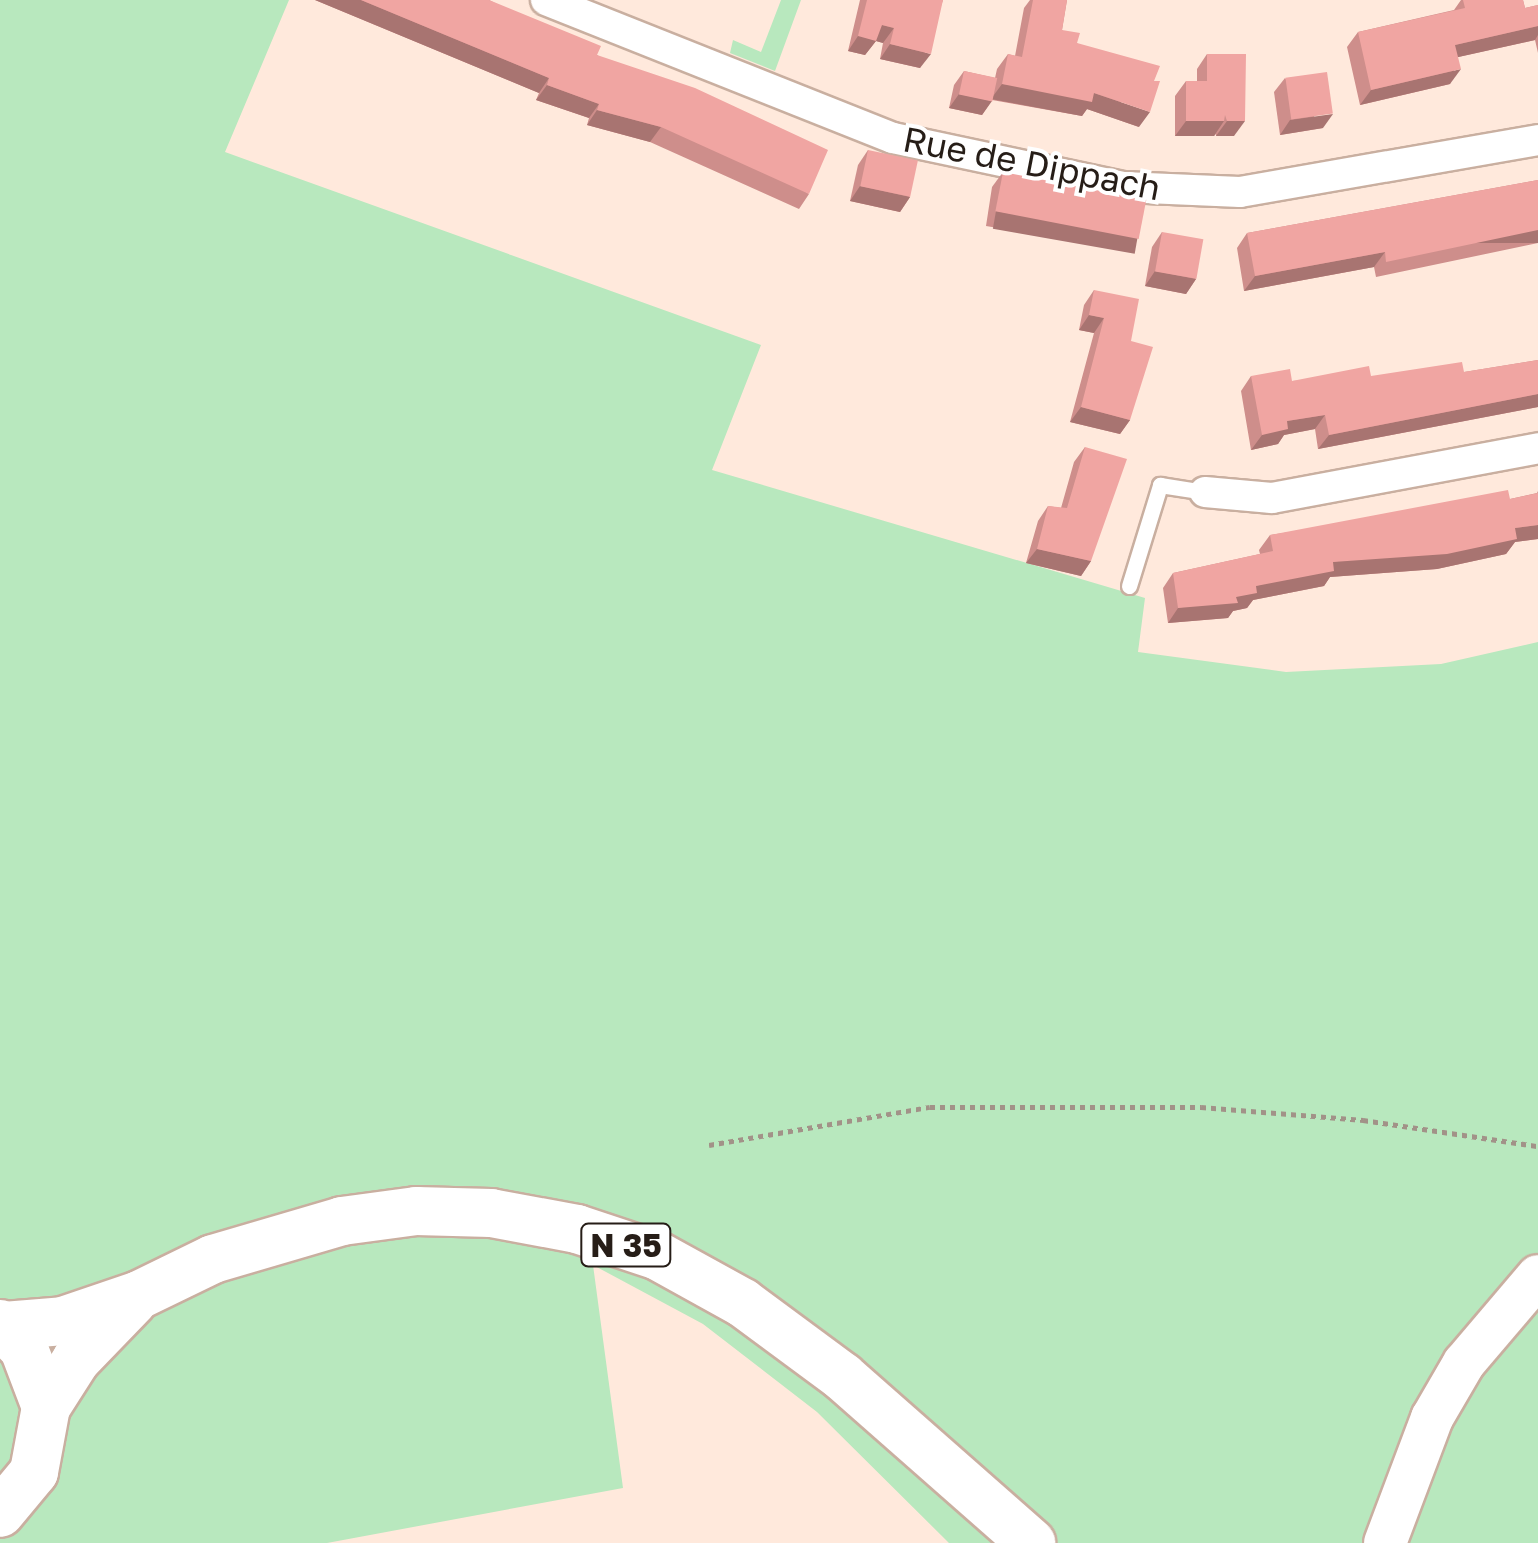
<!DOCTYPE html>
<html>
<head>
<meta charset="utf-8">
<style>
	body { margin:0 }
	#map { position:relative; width:1538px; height:1543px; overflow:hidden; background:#ffe9dc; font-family:"Golos Text",sans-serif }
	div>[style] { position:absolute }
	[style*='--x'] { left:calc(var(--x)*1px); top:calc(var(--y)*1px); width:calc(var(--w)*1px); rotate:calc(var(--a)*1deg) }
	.green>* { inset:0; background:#b8e8be }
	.path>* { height:5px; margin-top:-2.5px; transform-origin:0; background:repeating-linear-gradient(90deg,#a29288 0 5px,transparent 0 10px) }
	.roads { filter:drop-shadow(2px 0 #c9afa0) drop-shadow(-2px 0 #c9afa0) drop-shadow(0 2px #c9afa0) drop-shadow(0 -2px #c9afa0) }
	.lane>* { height:15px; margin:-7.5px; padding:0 7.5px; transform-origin:7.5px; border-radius:7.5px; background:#fff }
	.street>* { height:30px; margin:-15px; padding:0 15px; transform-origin:15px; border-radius:15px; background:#fff }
	.secondary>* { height:42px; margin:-21px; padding:0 21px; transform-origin:21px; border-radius:21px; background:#fff }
	.primary>* { height:48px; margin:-24px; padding:0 24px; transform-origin:24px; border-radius:24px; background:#fff }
	.wall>* { inset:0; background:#ce8e8b }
	.shaded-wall>* { inset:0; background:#a87471; transform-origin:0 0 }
	.building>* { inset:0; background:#f0a5a2; transform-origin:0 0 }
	span { translate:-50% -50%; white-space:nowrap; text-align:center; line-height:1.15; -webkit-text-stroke:8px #fff; paint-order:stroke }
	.shield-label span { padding:2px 8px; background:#fff; border:2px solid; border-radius:8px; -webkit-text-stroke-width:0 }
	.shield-label { font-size:32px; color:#261d17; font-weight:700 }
	.street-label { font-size:35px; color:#261d17 }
</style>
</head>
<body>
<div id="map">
	<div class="green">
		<div style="clip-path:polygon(0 0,289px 0,225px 152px,761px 345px,712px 470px,1145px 598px,1138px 652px,1286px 672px,1441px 664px,1538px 642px,1538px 1543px,949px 1543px,817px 1412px,703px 1324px,593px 1265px,623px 1488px,327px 1543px,0 1543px)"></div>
		<div style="clip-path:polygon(781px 0,801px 0,775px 71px,730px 53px,733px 40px,761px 52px)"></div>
	</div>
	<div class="path">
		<div style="--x:709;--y:1145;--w:224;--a:-9.8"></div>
		<div style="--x:930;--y:1107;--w:271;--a:0"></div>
		<div style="--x:1201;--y:1107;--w:163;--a:4.6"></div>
		<div style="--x:1363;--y:1120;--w:177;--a:8.5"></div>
	</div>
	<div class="roads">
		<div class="lane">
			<div style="--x:1129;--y:586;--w:106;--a:-72.9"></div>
			<div style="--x:1160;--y:485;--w:46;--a:8.8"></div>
		</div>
		<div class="street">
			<div style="--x:546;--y:0;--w:373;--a:21.7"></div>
			<div style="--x:893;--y:138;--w:235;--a:12"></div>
			<div style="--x:1123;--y:187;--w:117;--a:2.4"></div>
			<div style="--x:1240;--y:192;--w:303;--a:-9.9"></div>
			<div style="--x:1205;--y:492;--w:67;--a:5.1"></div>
			<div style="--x:1272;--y:498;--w:271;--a:-10.6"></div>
		</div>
		<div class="secondary">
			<div style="--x:1385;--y:1543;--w:134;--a:-69.4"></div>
			<div style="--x:1432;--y:1418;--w:64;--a:-59.8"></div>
			<div style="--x:1464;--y:1363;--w:114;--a:-49.6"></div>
		</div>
		<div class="primary">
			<div style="--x:0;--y:1324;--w:35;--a:46"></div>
			<div style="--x:24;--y:1349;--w:62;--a:69.2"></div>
			<div style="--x:46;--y:1407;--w:66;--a:100.5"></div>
			<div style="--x:34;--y:1472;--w:53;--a:129.7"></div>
			<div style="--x:4;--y:1326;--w:59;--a:-4.8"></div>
			<div style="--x:63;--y:1321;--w:80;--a:-18.9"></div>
			<div style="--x:139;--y:1295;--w:82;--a:-25.9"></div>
			<div style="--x:213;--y:1259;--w:134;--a:-16.4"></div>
			<div style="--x:342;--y:1221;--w:75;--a:-7.7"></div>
			<div style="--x:416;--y:1211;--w:75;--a:1.5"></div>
			<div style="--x:491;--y:1213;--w:87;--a:10.5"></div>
			<div style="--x:577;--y:1229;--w:85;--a:18.4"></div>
			<div style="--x:658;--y:1256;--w:97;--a:28.9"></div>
			<div style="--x:743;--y:1303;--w:124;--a:36.5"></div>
			<div style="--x:843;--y:1377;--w:251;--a:41.4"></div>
			<div style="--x:46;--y:1407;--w:56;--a:-57.4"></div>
			<div style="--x:76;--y:1360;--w:82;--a:-46"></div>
		</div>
	</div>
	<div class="wall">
		<div style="clip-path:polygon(315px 0,489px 0,597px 55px,809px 194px,799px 209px,650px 142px,587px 125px,589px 118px,536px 100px,539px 93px)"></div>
		<div style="clip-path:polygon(860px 0,943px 0,920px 68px,880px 59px,883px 43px,876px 41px,865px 55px,848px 51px)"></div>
		<div style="clip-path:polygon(1030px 0,1067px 0,1062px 30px,1077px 43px,1139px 127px,1087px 109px,1082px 116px,992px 100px,982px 115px,949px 108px,954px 85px,964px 71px,995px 78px,997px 69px,1008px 54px,1015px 56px,1024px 8px)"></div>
		<div style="clip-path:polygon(1461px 0,1523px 0,1525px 8px,1538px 5px,1538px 53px,1535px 40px,1458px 57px,1450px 84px,1360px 105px,1347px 47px,1358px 32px,1454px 10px)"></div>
		<div style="clip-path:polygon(1207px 54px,1234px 136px,1216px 136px,1216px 134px,1214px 136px,1175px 136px,1175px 96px,1186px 81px,1197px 81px,1197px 69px)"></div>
		<div style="clip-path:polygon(1285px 78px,1323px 128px,1280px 135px,1274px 92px)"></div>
		<div style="clip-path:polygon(868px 150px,910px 197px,900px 212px,850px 201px,858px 165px)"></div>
		<div style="clip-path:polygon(1003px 172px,1127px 250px,986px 226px,992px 187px)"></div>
		<div style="clip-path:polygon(1538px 180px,1538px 243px,1376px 277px,1374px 267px,1244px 291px,1237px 248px,1247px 233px)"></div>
		<div style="clip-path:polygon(1162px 232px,1196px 279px,1186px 294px,1145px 286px,1152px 247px)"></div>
		<div style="clip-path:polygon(1094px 290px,1131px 341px,1130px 420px,1120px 434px,1070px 422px,1094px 333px,1079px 330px,1084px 305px)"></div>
		<div style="clip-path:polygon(1538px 360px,1538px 407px,1318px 449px,1315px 429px,1284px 435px,1278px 444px,1251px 450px,1241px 391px,1251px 376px,1292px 381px,1464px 372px)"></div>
		<div style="clip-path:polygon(1085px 447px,1091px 561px,1081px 576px,1026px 563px,1038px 521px,1048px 506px,1061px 508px,1074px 462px)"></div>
		<div style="clip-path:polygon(1538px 491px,1538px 539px,1515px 542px,1506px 554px,1437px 569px,1330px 577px,1324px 586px,1253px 600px,1247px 608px,1233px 611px,1228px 618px,1168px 623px,1163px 588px,1173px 573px,1260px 554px,1259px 550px,1270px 535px,1510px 499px,1537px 493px)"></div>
	</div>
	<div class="shaded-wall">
		<div style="clip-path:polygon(315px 0,361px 0,549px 78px,539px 93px)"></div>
		<div style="clip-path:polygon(882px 25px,894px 28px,883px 43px,876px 41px,865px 55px,848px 51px,858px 36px)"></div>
		<div style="clip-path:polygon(1538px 26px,1538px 35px,1535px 40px,1445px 60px,1455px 45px)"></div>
		<div style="clip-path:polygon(890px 44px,931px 54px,920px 68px,880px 59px)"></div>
		<div style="clip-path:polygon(1461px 69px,1450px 84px,1360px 105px,1371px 90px)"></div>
		<div style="clip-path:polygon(1002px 84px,1094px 93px,1150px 112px,1139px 127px,1087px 109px,1082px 116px,991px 99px)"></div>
		<div style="clip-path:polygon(547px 85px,599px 104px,589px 118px,536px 100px)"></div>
		<div style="clip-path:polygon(959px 94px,992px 101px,982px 115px,949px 108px)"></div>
		<div style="clip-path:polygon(597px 110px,661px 127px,650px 142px,587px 125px)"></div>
		<div style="clip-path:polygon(1333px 114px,1323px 128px,1280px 135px,1290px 120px)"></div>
		<div style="clip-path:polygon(1186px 121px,1224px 121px,1214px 136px,1175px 136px)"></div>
		<div style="clip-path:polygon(1227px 121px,1245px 121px,1234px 136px,1216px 136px)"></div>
		<div style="clip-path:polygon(860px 186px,910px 197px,900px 212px,850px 201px)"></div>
		<div style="left:996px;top:211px;width:144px;height:18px;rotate:10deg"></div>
		<div style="left:1538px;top:230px;width:13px;height:155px;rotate:90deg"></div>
		<div style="clip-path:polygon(1385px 252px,1374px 267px,1244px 291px,1255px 276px)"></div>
		<div style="clip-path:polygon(1155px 271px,1196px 279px,1186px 294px,1145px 286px)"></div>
		<div style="clip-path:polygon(1089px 315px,1104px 318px,1094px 333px,1079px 330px)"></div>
		<div style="clip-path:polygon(1538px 394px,1538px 407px,1318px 449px,1329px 435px)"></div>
		<div style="clip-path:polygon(1081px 407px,1130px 420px,1120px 434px,1070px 422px)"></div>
		<div style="clip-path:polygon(1325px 415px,1315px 429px,1284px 435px,1278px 444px,1251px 450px,1262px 435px,1287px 421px)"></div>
		<div style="clip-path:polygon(1538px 525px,1538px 539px,1515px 542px,1506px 554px,1437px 569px,1330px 577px,1324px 586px,1253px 600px,1247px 608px,1233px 611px,1228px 618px,1168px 623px,1178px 608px,1236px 597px,1256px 586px,1333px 562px,1515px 528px)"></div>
		<div style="clip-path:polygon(1037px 549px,1091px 561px,1081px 576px,1026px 563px)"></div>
	</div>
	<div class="building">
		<div style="clip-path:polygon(361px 0,489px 0,601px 46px,597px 55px,695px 88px,828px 150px,809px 194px,661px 127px,597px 110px,599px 104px,547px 85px,549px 78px)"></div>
		<div style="clip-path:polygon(867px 0,943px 0,931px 54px,890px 44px,894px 28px,882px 25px,876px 41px,858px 36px)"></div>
		<div style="clip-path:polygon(1033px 0,1067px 0,1062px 30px,1080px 33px,1077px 43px,1160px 66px,1154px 81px,1160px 81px,1150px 112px,1094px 93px,1092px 102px,1002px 84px,1008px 54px,1022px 57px)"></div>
		<div style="clip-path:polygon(1463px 0,1523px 0,1525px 8px,1538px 5px,1538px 26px,1455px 45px,1461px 69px,1371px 90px,1358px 32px,1465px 8px)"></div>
		<div style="clip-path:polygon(1207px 54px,1246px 54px,1245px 121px,1227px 121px,1225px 115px,1224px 121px,1186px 121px,1186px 81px,1207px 81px)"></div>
		<div style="left:964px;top:71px;width:34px;height:24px;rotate:12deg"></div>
		<div style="left:1327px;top:72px;width:42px;height:42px;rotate:82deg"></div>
		<div style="left:868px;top:150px;width:51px;height:37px;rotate:12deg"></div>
		<div style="left:1003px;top:172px;width:146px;height:40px;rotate:11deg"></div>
		<div style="clip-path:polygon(1538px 180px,1538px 230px,1386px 262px,1385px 252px,1255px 276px,1247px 233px)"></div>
		<div style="left:1162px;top:232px;width:42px;height:40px;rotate:10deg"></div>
		<div style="clip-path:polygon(1094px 290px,1139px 299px,1131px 341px,1153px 347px,1130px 420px,1081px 407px,1104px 318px,1089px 315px)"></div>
		<div style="clip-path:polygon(1538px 360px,1538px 394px,1329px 435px,1325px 415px,1287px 421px,1288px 429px,1262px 435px,1251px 376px,1290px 369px,1292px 381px,1369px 366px,1371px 376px,1462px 362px,1464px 372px)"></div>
		<div style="clip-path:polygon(1085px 447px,1127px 459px,1091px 561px,1037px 549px,1048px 506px,1067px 508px)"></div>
		<div style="clip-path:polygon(1508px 490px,1510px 499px,1538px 493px,1538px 525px,1515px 528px,1517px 539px,1447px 554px,1333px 562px,1334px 571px,1256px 586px,1257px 593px,1236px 597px,1238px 603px,1178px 608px,1173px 573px,1273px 551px,1270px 535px)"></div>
	</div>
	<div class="shield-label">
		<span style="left:626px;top:1245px">N 35</span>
	</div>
	<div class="street-label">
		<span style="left:1032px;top:163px;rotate:11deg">Rue de Dippach</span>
	</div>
</div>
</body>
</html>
